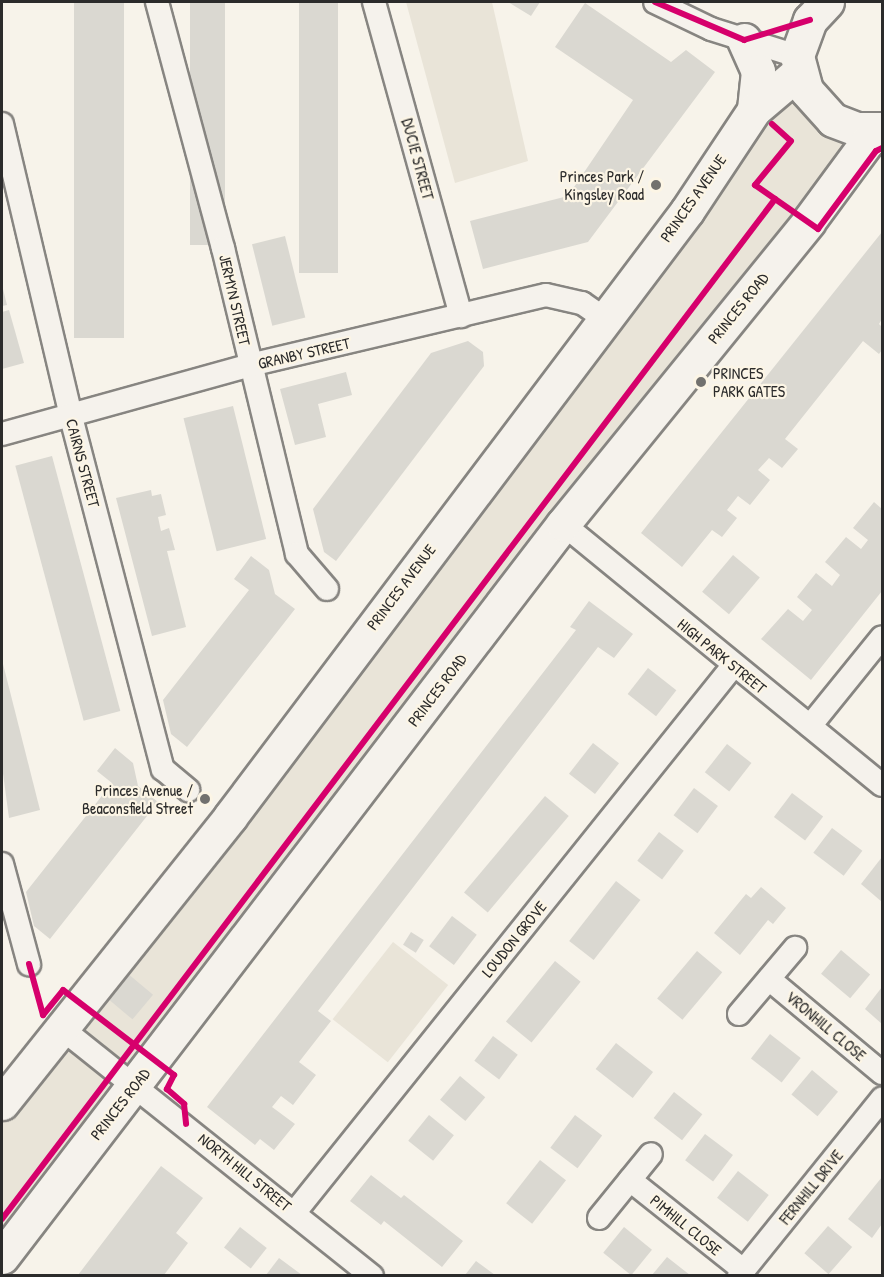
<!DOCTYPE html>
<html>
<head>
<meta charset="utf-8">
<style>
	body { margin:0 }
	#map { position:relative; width:884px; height:1277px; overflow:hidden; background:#f7f3ea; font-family:"Patrick Hand",sans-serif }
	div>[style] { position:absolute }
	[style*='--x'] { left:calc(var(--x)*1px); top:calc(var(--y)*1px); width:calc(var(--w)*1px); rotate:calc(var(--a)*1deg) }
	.green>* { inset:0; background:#e9e4d8; transform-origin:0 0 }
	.building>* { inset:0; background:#dad8d1; transform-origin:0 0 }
	.roads { filter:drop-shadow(2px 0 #878581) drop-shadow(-2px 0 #878581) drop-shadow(0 2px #878581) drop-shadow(0 -2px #878581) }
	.street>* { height:22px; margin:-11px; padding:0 11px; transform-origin:11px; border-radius:11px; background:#f5f2ec }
	.secondary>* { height:33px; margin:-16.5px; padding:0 16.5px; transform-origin:16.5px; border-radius:16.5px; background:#f5f2ec }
	.cycleway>* { height:6px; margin:-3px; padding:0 3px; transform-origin:3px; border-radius:3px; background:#d6006c }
	.dots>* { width:16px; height:16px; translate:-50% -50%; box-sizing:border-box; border:3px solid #fcf5e5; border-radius:50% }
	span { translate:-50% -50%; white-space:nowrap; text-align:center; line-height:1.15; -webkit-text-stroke:4.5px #fcf5e5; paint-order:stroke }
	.street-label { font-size:16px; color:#2b2b2b }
	.poi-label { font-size:16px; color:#2b2b2b }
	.right { translate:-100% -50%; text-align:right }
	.left { translate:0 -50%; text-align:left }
	.frame { position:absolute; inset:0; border:3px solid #2b2b2b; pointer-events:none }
</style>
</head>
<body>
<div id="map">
	<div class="green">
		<div style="clip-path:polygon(406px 2px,492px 2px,528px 161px,455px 183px)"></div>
		<div style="clip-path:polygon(806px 90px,880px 130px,2px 1257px,2px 1103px,742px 126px)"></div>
		<div style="left:393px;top:942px;width:70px;height:98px;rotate:38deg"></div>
	</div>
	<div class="building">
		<div style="left:74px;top:2px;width:50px;height:336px"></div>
		<div style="left:190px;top:2px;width:35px;height:243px"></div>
		<div style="left:299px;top:2px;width:39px;height:271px"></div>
		<div style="clip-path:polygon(508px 2px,540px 2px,531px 16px)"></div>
		<div style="clip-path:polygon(585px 3px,671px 62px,686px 50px,715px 72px,588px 242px,483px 269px,470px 221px,568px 196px,633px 100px,555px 47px)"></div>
		<div style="clip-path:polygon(882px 232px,882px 319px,879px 324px,882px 327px,882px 350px,879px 354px,863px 341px,785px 439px,798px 449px,782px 468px,769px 458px,758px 470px,770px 480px,750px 505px,738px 496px,727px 510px,737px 518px,722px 537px,712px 530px,682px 567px,641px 533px)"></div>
		<div style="left:285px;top:236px;width:84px;height:34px;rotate:76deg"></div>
		<div style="clip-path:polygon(2px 285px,7px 305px,2px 306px)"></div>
		<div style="clip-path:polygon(9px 310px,24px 363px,2px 369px,2px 312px)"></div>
		<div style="clip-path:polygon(468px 341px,483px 352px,484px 366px,336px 561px,324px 552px,313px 509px,431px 353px)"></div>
		<div style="clip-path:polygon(346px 372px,352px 395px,318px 404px,326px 437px,295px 445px,280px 389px)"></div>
		<div style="left:233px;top:406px;width:137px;height:51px;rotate:76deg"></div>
		<div style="left:52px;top:456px;width:264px;height:38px;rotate:75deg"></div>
		<div style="clip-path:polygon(151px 490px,152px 496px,161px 494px,166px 515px,158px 517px,161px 531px,169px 528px,175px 550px,167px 551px,186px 627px,152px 636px,116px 498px)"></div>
		<div style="clip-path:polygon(874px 502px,882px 509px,882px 591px,811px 680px,761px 639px,788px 609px,803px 621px,812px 610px,797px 597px,816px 573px,832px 586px,840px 575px,825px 562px,846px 537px,861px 549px,868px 540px,853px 528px)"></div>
		<div style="left:733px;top:555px;width:35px;height:48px;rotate:40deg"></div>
		<div style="clip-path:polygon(251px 556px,269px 570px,275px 594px,295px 609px,187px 747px,171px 734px,163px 700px,249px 590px,234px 579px)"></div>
		<div style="clip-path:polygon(589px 601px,633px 634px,614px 658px,598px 647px,318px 1011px,331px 1021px,299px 1062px,316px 1075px,293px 1105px,281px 1096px,272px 1107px,295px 1124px,274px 1150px,260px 1139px,255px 1145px,207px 1107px,576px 630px,570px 627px)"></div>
		<div style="clip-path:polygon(2px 660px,40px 810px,9px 818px,2px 766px)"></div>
		<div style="left:648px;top:668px;width:36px;height:33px;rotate:38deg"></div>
		<div style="left:593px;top:743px;width:33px;height:39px;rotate:38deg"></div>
		<div style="left:727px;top:744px;width:31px;height:36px;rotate:38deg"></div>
		<div style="clip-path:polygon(115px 748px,133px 763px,138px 786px,158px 802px,50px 939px,34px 926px,26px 892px,112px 783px,97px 771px)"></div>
		<div style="left:694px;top:788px;width:30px;height:34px;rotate:37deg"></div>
		<div style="left:792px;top:793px;width:39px;height:30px;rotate:37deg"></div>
		<div style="left:545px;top:796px;width:31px;height:126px;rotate:40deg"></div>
		<div style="left:832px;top:828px;width:38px;height:31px;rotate:37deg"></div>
		<div style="left:659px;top:832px;width:31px;height:36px;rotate:37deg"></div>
		<div style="clip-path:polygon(882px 857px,882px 902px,861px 884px)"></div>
		<div style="left:616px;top:881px;width:31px;height:76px;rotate:38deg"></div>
		<div style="clip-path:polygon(761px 887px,786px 908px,773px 924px,768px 920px,740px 955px,714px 933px,746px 894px,751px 898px)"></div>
		<div style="left:452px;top:916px;width:31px;height:38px;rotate:37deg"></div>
		<div style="left:411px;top:932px;width:15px;height:15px;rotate:32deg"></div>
		<div style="left:841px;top:950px;width:38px;height:31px;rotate:40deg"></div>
		<div style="left:697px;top:951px;width:33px;height:62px;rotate:40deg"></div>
		<div style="left:555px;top:961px;width:33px;height:78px;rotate:39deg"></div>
		<div style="left:127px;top:973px;width:34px;height:32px;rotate:40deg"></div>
		<div style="clip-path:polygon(882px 987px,882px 1024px,865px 1009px)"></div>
		<div style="left:770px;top:1034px;width:39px;height:31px;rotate:38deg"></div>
		<div style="left:493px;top:1036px;width:31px;height:31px;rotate:37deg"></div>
		<div style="left:616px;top:1043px;width:47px;height:33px;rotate:38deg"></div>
		<div style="left:812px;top:1070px;width:34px;height:32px;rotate:40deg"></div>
		<div style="left:460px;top:1076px;width:33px;height:31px;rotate:40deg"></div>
		<div style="left:674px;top:1092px;width:36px;height:33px;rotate:38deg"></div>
		<div style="left:429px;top:1115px;width:32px;height:33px;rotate:39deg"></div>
		<div style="left:575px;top:1115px;width:34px;height:41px;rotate:37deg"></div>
		<div style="left:705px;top:1134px;width:35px;height:33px;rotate:37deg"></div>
		<div style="left:540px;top:1160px;width:33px;height:55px;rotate:38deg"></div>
		<div style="clip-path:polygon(161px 1166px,203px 1198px,176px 1233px,188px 1243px,164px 1275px,78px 1275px)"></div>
		<div style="left:738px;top:1171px;width:39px;height:34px;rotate:38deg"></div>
		<div style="clip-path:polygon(371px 1175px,401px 1198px,404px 1195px,463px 1241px,442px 1267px,384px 1221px,381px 1225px,350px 1201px)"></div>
		<div style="clip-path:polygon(882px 1177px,882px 1224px,872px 1238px,848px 1219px)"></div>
		<div style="left:828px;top:1226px;width:32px;height:36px;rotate:41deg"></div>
		<div style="left:240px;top:1227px;width:34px;height:26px;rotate:38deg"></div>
		<div style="left:624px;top:1227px;width:36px;height:33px;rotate:39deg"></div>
		<div style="clip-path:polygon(667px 1257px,681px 1268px,690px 1275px,652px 1275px)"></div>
		<div style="clip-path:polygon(279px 1258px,302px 1275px,266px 1275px)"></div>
		<div style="clip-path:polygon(476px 1261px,495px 1275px,465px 1275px)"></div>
	</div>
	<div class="roads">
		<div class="street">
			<div style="--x:157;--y:2;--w:255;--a:75"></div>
			<div style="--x:223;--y:248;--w:315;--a:76.4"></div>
			<div style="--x:297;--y:554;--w:46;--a:49.4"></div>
			<div style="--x:374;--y:2;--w:326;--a:74.5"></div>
			<div style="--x:655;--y:2;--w:62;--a:25.7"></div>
			<div style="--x:711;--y:29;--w:90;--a:17.4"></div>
			<div style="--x:2;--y:124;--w:301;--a:76.7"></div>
			<div style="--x:71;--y:417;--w:364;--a:75.4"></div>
			<div style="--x:163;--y:769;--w:33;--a:40"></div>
			<div style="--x:2;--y:434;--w:257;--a:-15.5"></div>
			<div style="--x:250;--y:365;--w:304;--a:-13.3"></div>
			<div style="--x:546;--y:295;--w:37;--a:13"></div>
			<div style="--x:582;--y:303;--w:28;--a:35"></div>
			<div style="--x:563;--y:524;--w:412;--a:39.3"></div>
			<div style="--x:810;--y:726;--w:114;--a:-51"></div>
			<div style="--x:2;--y:864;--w:104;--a:74.9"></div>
			<div style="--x:769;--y:979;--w:147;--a:39.8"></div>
			<div style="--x:739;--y:1014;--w:87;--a:-49.7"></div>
			<div style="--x:60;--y:1027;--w:399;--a:38.6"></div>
			<div style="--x:630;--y:1180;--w:144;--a:38.5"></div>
			<div style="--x:295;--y:1212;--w:700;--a:-51.26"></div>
			<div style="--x:599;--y:1218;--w:82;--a:-50.9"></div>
			<div style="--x:739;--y:1276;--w:228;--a:-51.1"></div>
		</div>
		<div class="secondary">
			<div style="--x:827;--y:2;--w:25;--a:133"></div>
			<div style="--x:810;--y:20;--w:38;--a:110"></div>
			<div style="--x:797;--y:56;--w:35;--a:75"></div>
			<div style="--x:806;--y:90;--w:40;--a:48"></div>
			<div style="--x:833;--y:120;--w:25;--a:21"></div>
			<div style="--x:856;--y:129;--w:26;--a:0"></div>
			<div style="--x:744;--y:40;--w:34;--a:66"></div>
			<div style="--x:758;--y:71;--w:39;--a:96"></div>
			<div style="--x:2;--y:1103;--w:366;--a:-51.4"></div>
			<div style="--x:230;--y:817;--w:759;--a:-52.98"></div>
			<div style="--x:687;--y:211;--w:121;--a:-56.4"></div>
			<div style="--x:754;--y:110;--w:60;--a:-40.3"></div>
			<div style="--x:2;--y:1257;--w:923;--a:-52.57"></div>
			<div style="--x:563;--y:524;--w:389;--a:-50.9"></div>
			<div style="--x:808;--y:222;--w:99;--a:-53.6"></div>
			<div style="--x:867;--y:142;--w:18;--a:-43"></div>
		</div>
	</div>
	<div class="cycleway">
		<div style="--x:655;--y:2;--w:97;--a:23.1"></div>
		<div style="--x:744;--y:40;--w:69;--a:-16.9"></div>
		<div style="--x:772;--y:124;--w:25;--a:42"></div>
		<div style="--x:791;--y:141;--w:57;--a:129.3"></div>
		<div style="--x:755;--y:185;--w:77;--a:34.9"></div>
		<div style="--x:818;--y:229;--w:97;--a:-53.4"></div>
		<div style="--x:876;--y:151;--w:7;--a:-27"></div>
		<div style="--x:29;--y:964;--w:53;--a:74.6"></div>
		<div style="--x:43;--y:1015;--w:32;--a:-51"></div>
		<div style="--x:63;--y:990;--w:140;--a:37.4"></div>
		<div style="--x:174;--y:1075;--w:16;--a:117"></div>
		<div style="--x:167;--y:1089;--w:23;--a:41"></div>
		<div style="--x:184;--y:1104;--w:20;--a:84"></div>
		<div style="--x:2;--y:1219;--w:1280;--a:-52.84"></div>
	</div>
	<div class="dots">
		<div style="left:656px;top:185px;background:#72716e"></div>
		<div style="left:701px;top:382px;background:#72716e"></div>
		<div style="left:205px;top:799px;background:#72716e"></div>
	</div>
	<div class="street-label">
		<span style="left:418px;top:159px;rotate:75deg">DUCIE STREET</span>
		<span style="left:693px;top:198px;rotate:-55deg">PRINCES AVENUE</span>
		<span style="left:235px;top:300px;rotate:77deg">JERMYN STREET</span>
		<span style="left:738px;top:308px;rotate:-51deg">PRINCES ROAD</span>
		<span style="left:304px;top:353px;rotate:-13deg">GRANBY STREET</span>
		<span style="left:83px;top:463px;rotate:75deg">CAIRNS STREET</span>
		<span style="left:401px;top:587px;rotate:-53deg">PRINCES AVENUE</span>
		<span style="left:722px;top:656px;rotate:39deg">HIGH PARK STREET</span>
		<span style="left:437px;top:690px;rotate:-53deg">PRINCES ROAD</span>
		<span style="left:514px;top:939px;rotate:-51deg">LOUDON GROVE</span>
		<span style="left:826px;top:1026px;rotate:40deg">VRONHILL CLOSE</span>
		<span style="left:120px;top:1104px;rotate:-52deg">PRINCES ROAD</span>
		<span style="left:245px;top:1172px;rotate:39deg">NORTH HILL STREET</span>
		<span style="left:811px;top:1187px;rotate:-51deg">FERNHILL DRIVE</span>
		<span style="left:686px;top:1225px;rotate:39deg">PIMHILL CLOSE</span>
	</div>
	<div class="poi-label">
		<span class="right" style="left:644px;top:185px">Princes Park /<br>Kingsley Road</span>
		<span class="left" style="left:713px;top:382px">PRINCES<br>PARK GATES</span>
		<span class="right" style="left:193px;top:799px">Princes Avenue /<br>Beaconsfield Street</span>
	</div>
	<div class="frame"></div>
</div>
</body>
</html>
